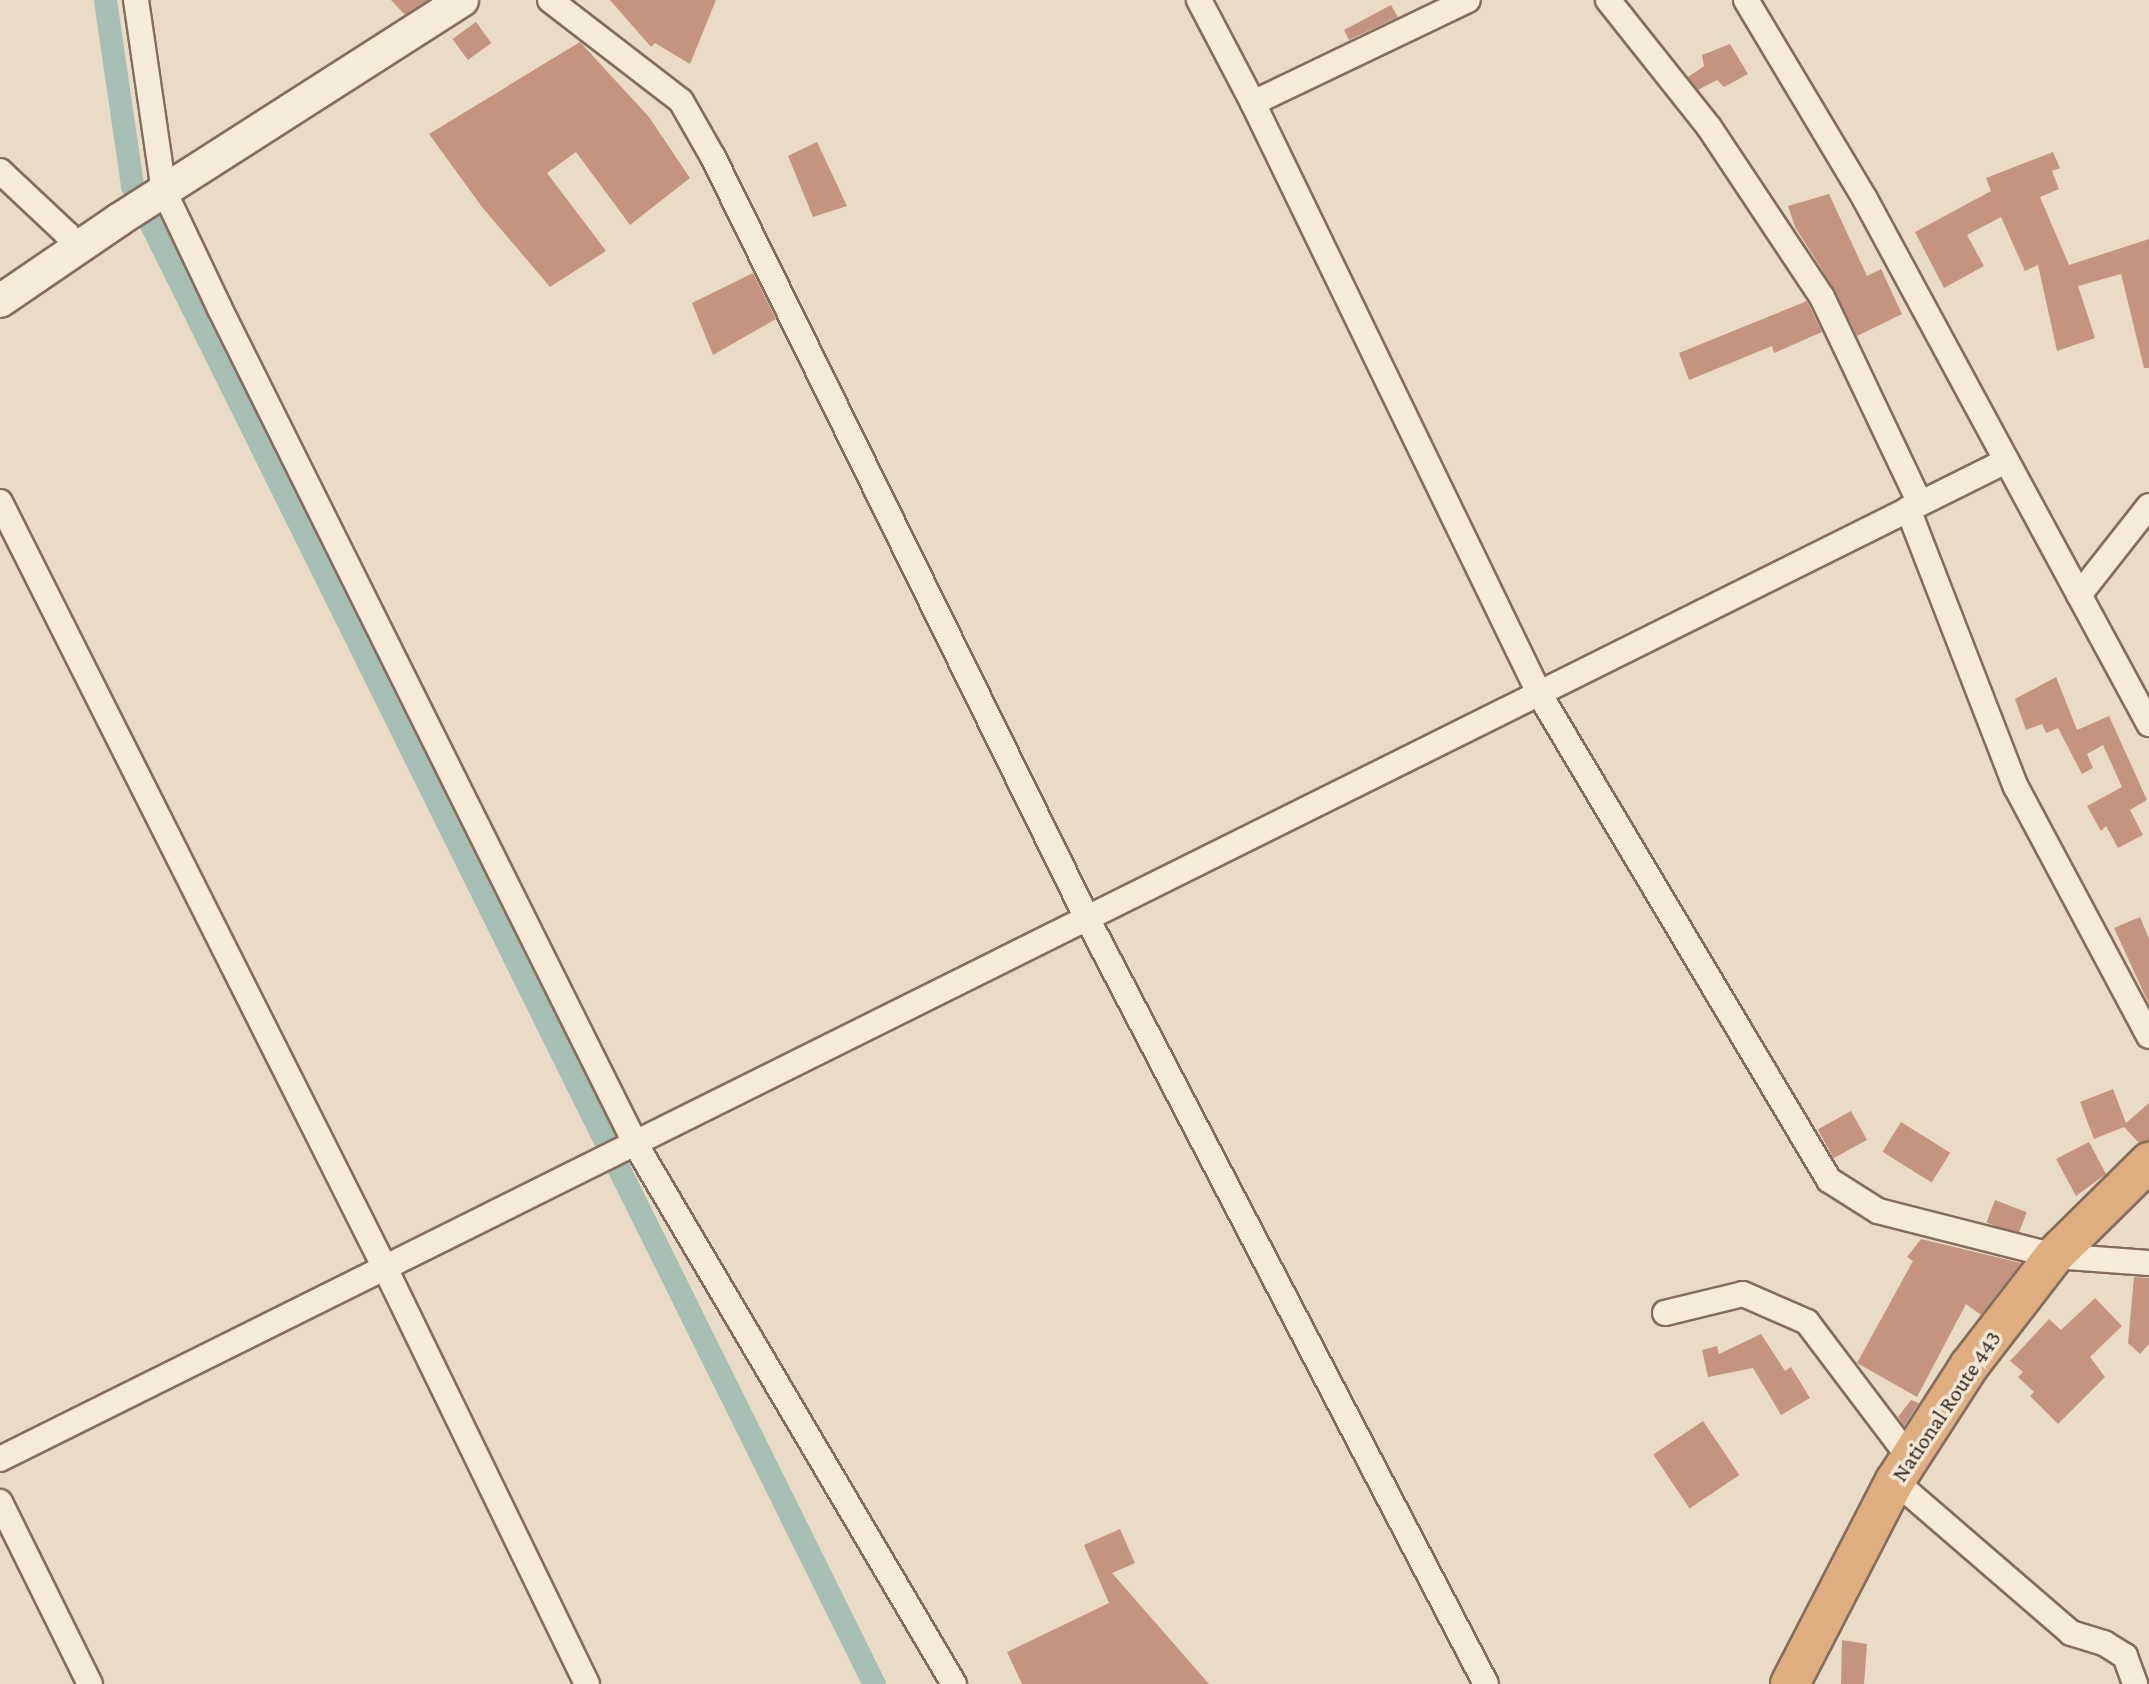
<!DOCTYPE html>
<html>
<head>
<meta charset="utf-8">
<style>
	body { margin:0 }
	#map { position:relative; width:2149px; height:1684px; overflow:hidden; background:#eadbc6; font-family:"Crimson Pro",serif }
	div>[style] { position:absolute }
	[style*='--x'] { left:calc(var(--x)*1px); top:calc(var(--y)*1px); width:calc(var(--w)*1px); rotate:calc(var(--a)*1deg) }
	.canal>* { height:23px; margin:-11.5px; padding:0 11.5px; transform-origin:11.5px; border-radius:11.5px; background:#a7beb5 }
	.building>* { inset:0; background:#c59480; transform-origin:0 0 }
	.roads { filter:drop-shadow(2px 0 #846d5d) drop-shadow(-2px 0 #846d5d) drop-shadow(0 2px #846d5d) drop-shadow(0 -2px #846d5d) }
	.minor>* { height:24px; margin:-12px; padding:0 12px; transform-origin:12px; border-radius:12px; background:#f6ead9 }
	.tertiary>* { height:32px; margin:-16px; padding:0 16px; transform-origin:16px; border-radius:16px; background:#f6ead9 }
	.trunk>* { height:38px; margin:-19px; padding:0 19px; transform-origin:19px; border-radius:19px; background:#deae80 }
	span { translate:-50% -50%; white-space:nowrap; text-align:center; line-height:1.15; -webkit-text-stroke:7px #f2e6d5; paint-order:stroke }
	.street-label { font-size:23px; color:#362820 }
</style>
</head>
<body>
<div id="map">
	<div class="canal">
		<div style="--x:105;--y:0;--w:188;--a:81.7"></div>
		<div style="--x:132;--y:186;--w:1672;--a:63.65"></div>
	</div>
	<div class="building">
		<div style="clip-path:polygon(391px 0,428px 0,405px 15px)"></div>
		<div style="clip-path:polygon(610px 0,716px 0,690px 64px,655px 43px,651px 47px)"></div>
		<div style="clip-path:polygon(1391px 5px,1398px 17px,1349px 40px,1344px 30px)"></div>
		<div style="left:476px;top:22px;width:26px;height:29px;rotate:54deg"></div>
		<div style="clip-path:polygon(580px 42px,649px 117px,690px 178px,630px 225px,576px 152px,547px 173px,606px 251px,550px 287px,482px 207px,429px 134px)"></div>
		<div style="clip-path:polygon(1730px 44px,1748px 74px,1724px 87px,1717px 80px,1698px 90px,1688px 77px,1704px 66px,1702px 55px)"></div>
		<div style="clip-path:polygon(817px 142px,847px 206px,813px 217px,788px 156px)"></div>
		<div style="clip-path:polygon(2053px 152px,2060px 168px,2052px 171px,2059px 189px,2040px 197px,2069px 265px,2149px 239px,2149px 368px,2144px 368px,2121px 274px,2078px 286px,2095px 338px,2057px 351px,2038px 265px,2025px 271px,2001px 217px,1967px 235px,1984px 266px,1944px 288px,1915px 232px,1991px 191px,1986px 178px)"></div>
		<div style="clip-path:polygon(1829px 194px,1867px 276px,1881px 269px,1902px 314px,1857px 336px,1834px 289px,1795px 227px,1788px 206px)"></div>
		<div style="clip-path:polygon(753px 273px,776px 319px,713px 355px,692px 303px)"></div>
		<div style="clip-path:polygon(1807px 301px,1822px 332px,1774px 353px,1772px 346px,1689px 380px,1679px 353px)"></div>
		<div style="clip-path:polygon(2056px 677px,2077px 730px,2109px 716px,2147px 800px,2130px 810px,2143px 835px,2118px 848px,2106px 826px,2101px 831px,2087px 806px,2122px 787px,2103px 745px,2087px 754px,2093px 768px,2082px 774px,2058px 728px,2046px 733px,2042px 724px,2026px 730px,2015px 699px)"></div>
		<div style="clip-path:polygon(2140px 917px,2149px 939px,2149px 1004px,2114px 928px)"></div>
		<div style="clip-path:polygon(2113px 1089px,2126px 1123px,2149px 1103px,2149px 1141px,2139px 1143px,2124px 1127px,2094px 1139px,2080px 1102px)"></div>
		<div style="left:1851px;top:1111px;width:33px;height:38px;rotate:61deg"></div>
		<div style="left:1901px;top:1122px;width:58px;height:35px;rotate:32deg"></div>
		<div style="clip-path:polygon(2089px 1142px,2106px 1174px,2076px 1196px,2056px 1159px)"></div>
		<div style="left:1995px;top:1200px;width:34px;height:24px;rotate:21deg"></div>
		<div style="clip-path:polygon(1921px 1239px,2021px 1263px,1981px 1315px,1966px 1304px,1917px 1397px,1857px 1363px,1913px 1261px,1907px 1257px)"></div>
		<div style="clip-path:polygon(2134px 1277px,2149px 1278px,2149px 1344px,2140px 1354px,2128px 1343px)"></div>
		<div style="clip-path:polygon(2095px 1298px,2122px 1326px,2090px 1357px,2105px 1377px,2058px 1424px,2030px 1396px,2034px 1392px,2018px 1377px,2023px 1372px,2010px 1361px,2049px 1319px,2061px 1330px)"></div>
		<div style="clip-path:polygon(1761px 1334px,1785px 1371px,1791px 1367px,1810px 1398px,1781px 1415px,1753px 1368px,1708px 1377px,1702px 1350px,1717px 1346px,1719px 1354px)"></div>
		<div style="clip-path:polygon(1911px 1400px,1919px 1403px,1904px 1426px,1898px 1417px)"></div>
		<div style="left:1703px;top:1421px;width:65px;height:60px;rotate:56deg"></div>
		<div style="clip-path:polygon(1120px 1529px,1135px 1563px,1112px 1573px,1209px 1684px,1022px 1684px,1007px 1652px,1109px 1603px,1084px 1545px)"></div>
		<div style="clip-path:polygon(1842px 1640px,1867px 1644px,1864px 1684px,1841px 1684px)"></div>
	</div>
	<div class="roads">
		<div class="minor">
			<div style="--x:136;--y:0;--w:193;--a:81.7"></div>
			<div style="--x:164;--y:191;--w:128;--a:64.6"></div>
			<div style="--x:219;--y:307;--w:936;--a:63.54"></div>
			<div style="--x:636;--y:1145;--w:626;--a:59.46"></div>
			<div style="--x:550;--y:0;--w:165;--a:37.6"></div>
			<div style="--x:681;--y:101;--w:64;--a:60.3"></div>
			<div style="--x:713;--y:157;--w:850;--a:63.83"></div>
			<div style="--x:1088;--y:920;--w:861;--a:62.48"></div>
			<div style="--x:1199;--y:0;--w:116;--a:62.3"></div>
			<div style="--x:1253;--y:103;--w:658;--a:64.14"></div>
			<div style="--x:1540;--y:695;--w:565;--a:59.21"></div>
			<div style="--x:1829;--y:1180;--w:58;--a:32.3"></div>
			<div style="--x:1878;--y:1211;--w:182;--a:14.3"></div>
			<div style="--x:2054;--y:1256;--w:95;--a:4.2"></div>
			<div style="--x:1608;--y:0;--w:162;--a:51.5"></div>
			<div style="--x:1709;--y:127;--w:204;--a:56.4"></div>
			<div style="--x:1822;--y:297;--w:228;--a:64.6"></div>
			<div style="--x:1746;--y:0;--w:232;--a:59.1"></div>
			<div style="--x:1865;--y:199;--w:597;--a:61.59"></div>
			<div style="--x:1253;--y:103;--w:238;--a:-25.6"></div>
			<div style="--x:0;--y:171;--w:92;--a:43.2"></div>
			<div style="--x:67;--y:234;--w:17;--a:62"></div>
			<div style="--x:0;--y:502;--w:860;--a:63.32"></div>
			<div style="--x:386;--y:1270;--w:460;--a:64.1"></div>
			<div style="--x:1908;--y:509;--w:298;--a:68.8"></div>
			<div style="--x:2016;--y:787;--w:282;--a:61.9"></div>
			<div style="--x:2079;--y:595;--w:113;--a:-51.8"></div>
			<div style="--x:1665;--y:1313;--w:80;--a:-13.7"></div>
			<div style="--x:1743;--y:1294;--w:70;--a:23.6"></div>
			<div style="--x:1807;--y:1322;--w:171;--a:52.9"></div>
			<div style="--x:0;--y:1459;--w:2241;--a:-26.45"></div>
			<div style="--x:1895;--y:1481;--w:233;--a:40.8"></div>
			<div style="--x:2071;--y:1633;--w:34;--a:17"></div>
			<div style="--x:2104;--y:1643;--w:25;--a:32"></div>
			<div style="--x:2125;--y:1656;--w:30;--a:70"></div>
			<div style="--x:0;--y:1502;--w:203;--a:63.7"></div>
		</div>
		<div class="tertiary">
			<div style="--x:0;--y:301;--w:145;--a:-34.3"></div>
			<div style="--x:120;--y:219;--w:406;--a:-32.6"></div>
		</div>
		<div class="trunk">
			<div style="--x:1790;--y:1684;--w:229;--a:-62.7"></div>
			<div style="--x:1895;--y:1481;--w:137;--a:-57.2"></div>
			<div style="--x:1969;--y:1366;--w:139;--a:-52.3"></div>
			<div style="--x:2054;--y:1256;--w:134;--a:-44.7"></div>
		</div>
	</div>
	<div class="street-label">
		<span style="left:1946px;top:1406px;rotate:-56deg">National Route 443</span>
	</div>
</div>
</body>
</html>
